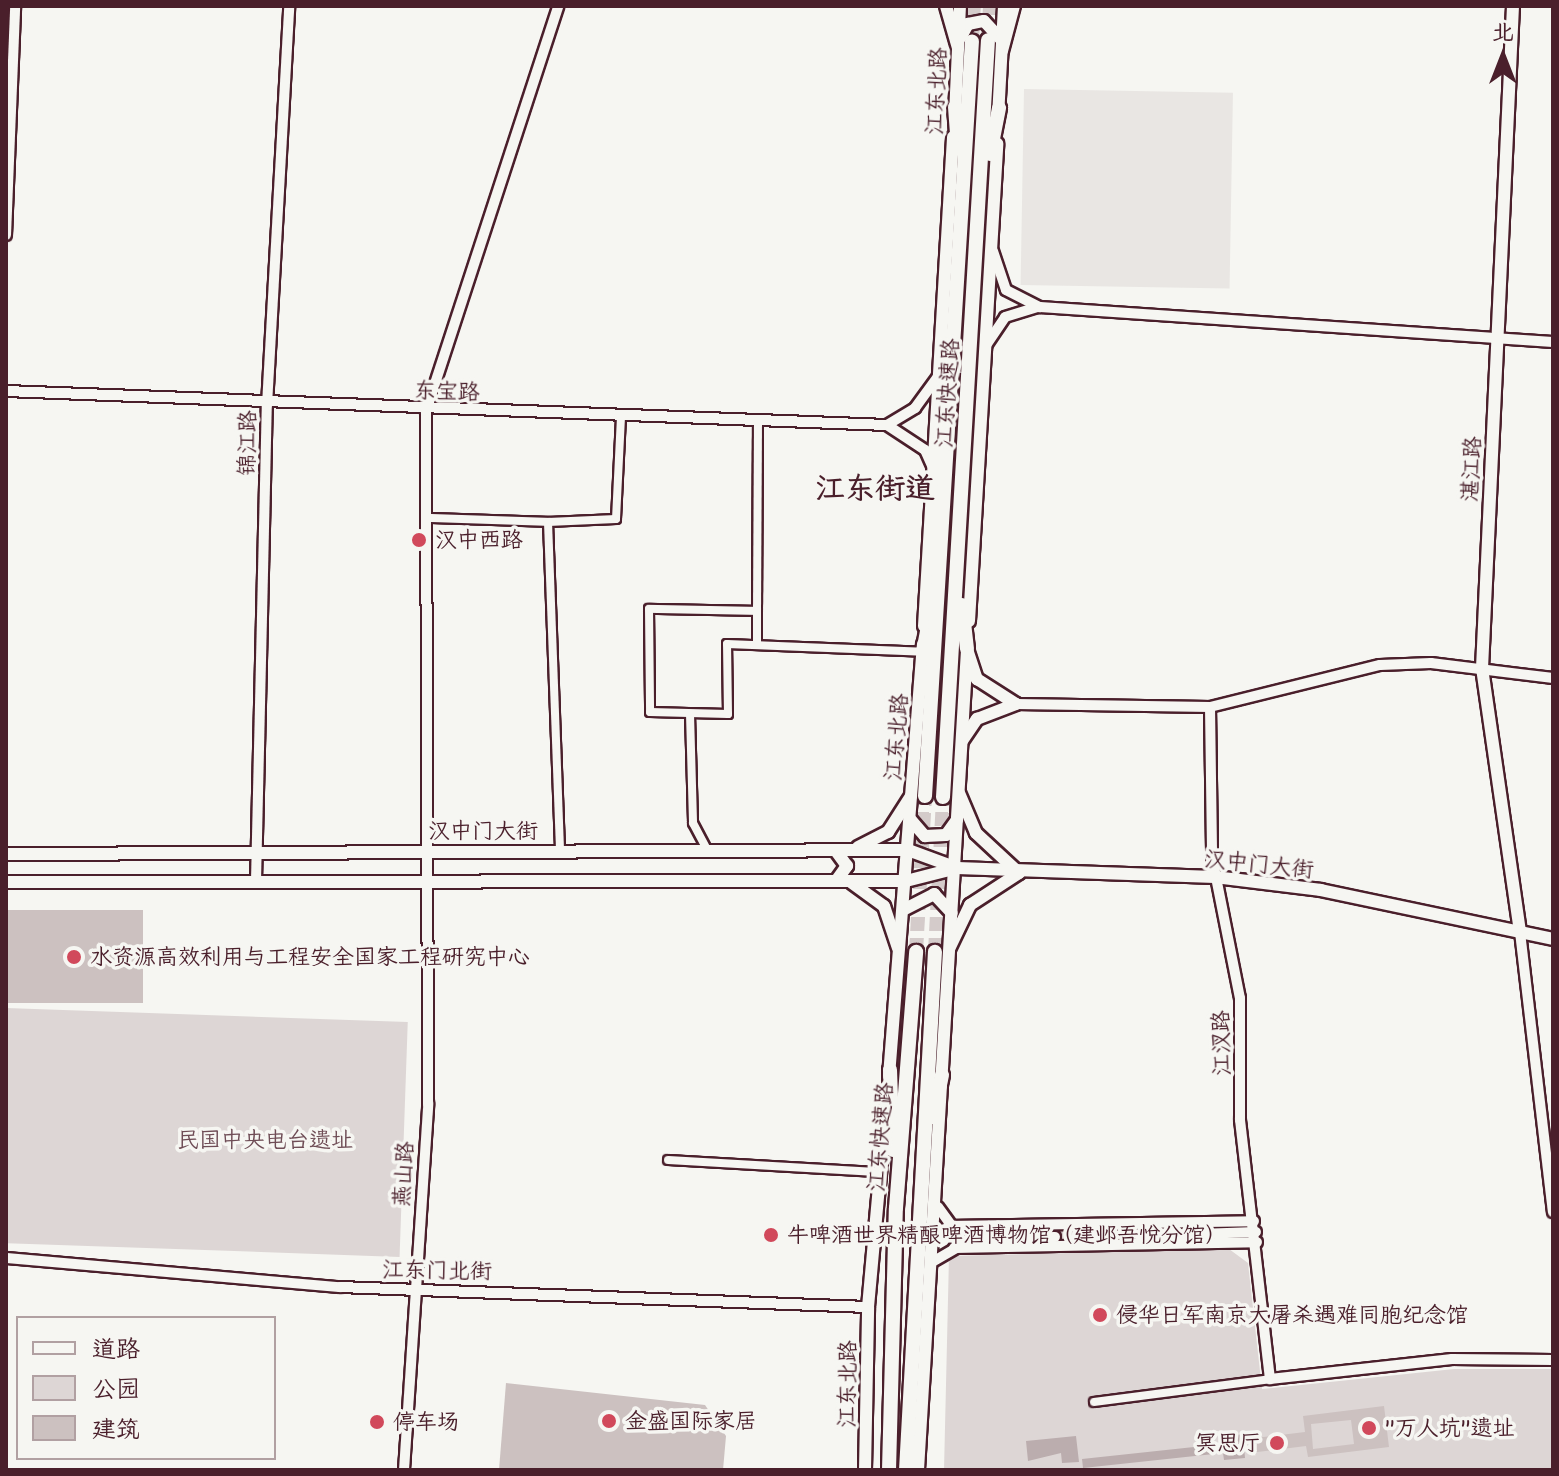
<!DOCTYPE html>
<html>
<head>
<meta charset="utf-8">
<style>
	body { margin:0 }
	#map { position:relative; width:1559px; height:1476px; overflow:hidden; background:#f6f6f2; font-family:"Shantell Sans","LXGW WenKai TC",sans-serif }
	div>[style] { position:absolute }
	[style*='--x'] { left:calc(var(--x)*1px); top:calc(var(--y)*1px); width:calc(var(--w)*1px); rotate:calc(var(--a)*1deg) }
	.built>* { inset:0; background:#e9e6e3; transform-origin:0 0 }
	.green>* { inset:0; background:#ddd6d5; transform-origin:0 0 }
	.water>* { inset:0; background:#bbadae }
	.building>* { inset:0; background:#ccc1c0; transform-origin:0 0 }
	.tertiary-tunnel>* { height:10px; margin-top:-5px; transform-origin:0; background:repeating-linear-gradient(90deg,#d4cbca 0 10px,transparent 0 15px) }
	.trunk-tunnel>* { height:14px; margin-top:-7px; transform-origin:0; background:repeating-linear-gradient(90deg,#d4cbca 0 14px,transparent 0 21px) }
	.roads { filter:drop-shadow(2px 0 #4a1f2b) drop-shadow(-2px 0 #4a1f2b) drop-shadow(0 2px #4a1f2b) drop-shadow(0 -2px #4a1f2b) }
	.minor>* { height:8px; margin:-4px; padding:0 4px; transform-origin:4px; border-radius:4px; background:#f6f6f2 }
	.tertiary>* { height:10px; margin:-5px; padding:0 5px; transform-origin:5px; border-radius:5px; background:#f6f6f2 }
	.secondary>* { height:12px; margin:-6px; padding:0 6px; transform-origin:6px; border-radius:6px; background:#f6f6f2 }
	.primary>* { height:12px; margin:-6px; padding:0 6px; transform-origin:6px; border-radius:6px; background:#f6f6f2 }
	.trunk>* { height:14px; margin:-7px; padding:0 7px; transform-origin:7px; border-radius:7px; background:#f6f6f2 }
	.dots>* { width:22px; height:22px; translate:-50% -50%; box-sizing:border-box; border:4px solid #f6f6f2; border-radius:50% }
	span { translate:-50% -50%; white-space:nowrap; text-align:center; line-height:1.15; -webkit-text-stroke:7px #f6f6f2; paint-order:stroke }
	.street-label { font-size:22px; color:#4a1f2b }
	.poi-label { font-size:22px; color:#4a1f2b }
	.left { translate:0 -50%; text-align:left }
	.right { translate:-100% -50%; text-align:right }
	.park-label { font-size:22px; color:#6f4d56 }
	.district-label { font-size:30px; color:#4a1f2b; font-weight:700 }
	.frame { position:absolute; inset:0; border:8px solid #4a1f2b; pointer-events:none }
	.legend { position:absolute; left:16px; top:1316px; width:260px; height:144px; box-sizing:border-box; background:#f6f6f2; border:2px solid #b1a0a2; margin:0; padding:10px 14px; list-style:none; font-size:24px; color:#4a1f2b }
	.legend li { display:flex; align-items:center; gap:16px; height:40px }
	.legend b { width:40px; border:2px solid #b1a0a2 }
	.north { position:absolute; left:1463px; top:16px; width:80px; height:80px; -webkit-text-stroke:6px #f6f6f2; paint-order:stroke; rotate:0deg; font-size:22px; font-weight:700; line-height:32px; text-align:center; color:#4a1f2b }
	.north::after { content:''; display:block; margin:auto; width:28px; height:36px; background:#4a1f2b; clip-path:polygon(50% 0,100% 100%,50% 72%,0 100%) }
</style>
</head>
<body>
<div id="map">
	<div class="built">
		<div style="left:1024px;top:89px;width:209px;height:196px;rotate:1deg"></div>
	</div>
	<div class="green">
		<div style="left:6px;top:1008px;width:402px;height:235px;rotate:2deg"></div>
		<div style="clip-path:polygon(1229px 1249px,1248px 1263px,1262px 1389px,1454px 1369px,1553px 1369px,1553px 1470px,944px 1470px,949px 1256px)"></div>
	</div>
	<div class="water">
		<div style="clip-path:polygon(1243px 1434px,1245px 1458px,1224px 1460px,1223px 1453px,1083px 1468px,1082px 1459px,1222px 1444px,1221px 1436px)"></div>
		<div style="clip-path:polygon(1076px 1436px,1079px 1462px,1062px 1463px,1061px 1453px,1028px 1461px,1026px 1441px)"></div>
	</div>
	<div class="building">
		<div style="left:6px;top:910px;width:137px;height:93px"></div>
		<div style="clip-path:polygon(506px 1383px,705px 1405px,726px 1436px,723px 1470px,499px 1470px)"></div>
		<div style="clip-path:polygon(evenodd,1384px 1406px,1389px 1447px,1308px 1457px,1306px 1446px,1249px 1453px,1247px 1439px,1305px 1432px,1303px 1416px,1384px 1406px,1351px 1420px,1354px 1444px,1313px 1449px,1311px 1424px,1351px 1420px)"></div>
	</div>
	<div class="tertiary-tunnel">
		<div style="--x:1055;--y:1237;--w:85;--a:-0.7"></div>
	</div>
	<div class="trunk-tunnel">
		<div style="--x:988;--y:36;--w:30;--a:-86"></div>
		<div style="--x:972;--y:41;--w:35;--a:-87"></div>
		<div style="--x:916;--y:952;--w:156;--a:-86.7"></div>
		<div style="--x:935;--y:952;--w:155;--a:-87"></div>
	</div>
	<div class="roads">
		<div class="minor">
			<div style="--x:758;--y:421;--w:190;--a:90.3"></div>
			<div style="--x:757;--y:611;--w:108;--a:-178.9"></div>
			<div style="--x:649;--y:609;--w:103;--a:89.4"></div>
			<div style="--x:650;--y:712;--w:78;--a:1.5"></div>
			<div style="--x:728;--y:714;--w:70;--a:-90.8"></div>
			<div style="--x:727;--y:644;--w:196;--a:2.3"></div>
			<div style="--x:428;--y:518;--w:120;--a:1.9"></div>
			<div style="--x:548;--y:522;--w:329;--a:87.9"></div>
			<div style="--x:548;--y:522;--w:68;--a:-2.5"></div>
			<div style="--x:616;--y:519;--w:104;--a:-87.2"></div>
			<div style="--x:757;--y:611;--w:33;--a:90"></div>
			<div style="--x:690;--y:714;--w:109;--a:88.4"></div>
			<div style="--x:693;--y:823;--w:32;--a:62"></div>
			<div style="--x:668;--y:1160;--w:209;--a:3.3"></div>
			<div style="--x:1094;--y:1402;--w:177;--a:-7.4"></div>
		</div>
		<div class="tertiary">
			<div style="--x:6;--y:235;--w:229;--a:-87.7"></div>
			<div style="--x:993;--y:251;--w:41;--a:71.6"></div>
			<div style="--x:1006;--y:290;--w:38;--a:27"></div>
			<div style="--x:1040;--y:307;--w:514;--a:3.9"></div>
			<div style="--x:987;--y:344;--w:32;--a:-56"></div>
			<div style="--x:1005;--y:317;--w:34;--a:-17"></div>
			<div style="--x:6;--y:391;--w:882;--a:2.21"></div>
			<div style="--x:887;--y:425;--w:45;--a:33.3"></div>
			<div style="--x:925;--y:450;--w:17;--a:66"></div>
			<div style="--x:887;--y:425;--w:33;--a:-31"></div>
			<div style="--x:915;--y:408;--w:37;--a:-54"></div>
			<div style="--x:1016;--y:704;--w:194;--a:0.9"></div>
			<div style="--x:1210;--y:707;--w:175;--a:-13.9"></div>
			<div style="--x:1380;--y:665;--w:51;--a:-2.2"></div>
			<div style="--x:1431;--y:663;--w:123;--a:7"></div>
			<div style="--x:1210;--y:707;--w:150;--a:89.2"></div>
			<div style="--x:1212;--y:857;--w:144;--a:78.8"></div>
			<div style="--x:1240;--y:998;--w:122;--a:90"></div>
			<div style="--x:1240;--y:1120;--w:261;--a:83.4"></div>
			<div style="--x:1270;--y:1379;--w:183;--a:-6.3"></div>
			<div style="--x:1452;--y:1359;--w:101;--a:0.6"></div>
			<div style="--x:256;--y:881;--w:476;--a:-88.7"></div>
			<div style="--x:267;--y:405;--w:400;--a:-86.8"></div>
			<div style="--x:1520;--y:932;--w:282;--a:83.3"></div>
			<div style="--x:938;--y:1207;--w:26;--a:54"></div>
			<div style="--x:948;--y:1226;--w:306;--a:-0.9"></div>
			<div style="--x:1140;--y:1236;--w:116;--a:-2"></div>
			<div style="--x:954;--y:1248;--w:303;--a:-1.1"></div>
			<div style="--x:6;--y:1258;--w:335;--a:5"></div>
			<div style="--x:340;--y:1287;--w:528;--a:2.17"></div>
			<div style="--x:934;--y:1261;--w:44;--a:-30.1"></div>
			<div style="--x:972;--y:1239;--w:83;--a:-1.4"></div>
			<div style="--x:404;--y:1470;--w:367;--a:-86.2"></div>
			<div style="--x:428;--y:1104;--w:693;--a:-90.17"></div>
			<div style="--x:426;--y:411;--w:426;--a:-71.9"></div>
		</div>
		<div class="secondary">
			<div style="--x:1513;--y:6;--w:663;--a:92.68"></div>
			<div style="--x:1482;--y:668;--w:267;--a:81.8"></div>
			<div style="--x:961;--y:37;--w:15;--a:-62"></div>
			<div style="--x:968;--y:24;--w:16;--a:-11"></div>
			<div style="--x:984;--y:21;--w:25;--a:47"></div>
			<div style="--x:955;--y:115;--w:109;--a:-87.4"></div>
			<div style="--x:998;--y:117;--w:111;--a:-86.9"></div>
			<div style="--x:969;--y:621;--w:478;--a:-86.6"></div>
			<div style="--x:924;--y:626;--w:490;--a:-86.6"></div>
			<div style="--x:889;--y:1076;--w:433;--a:-85.5"></div>
			<div style="--x:865;--y:1470;--w:163;--a:-88.9"></div>
			<div style="--x:868;--y:1307;--w:210;--a:-84.8"></div>
			<div style="--x:918;--y:1470;--w:820;--a:-86.58"></div>
		</div>
		<div class="primary">
			<div style="--x:946;--y:6;--w:44;--a:74.1"></div>
			<div style="--x:1002;--y:51;--w:47;--a:-75.1"></div>
			<div style="--x:967;--y:649;--w:32;--a:72"></div>
			<div style="--x:977;--y:679;--w:46;--a:32.7"></div>
			<div style="--x:962;--y:741;--w:27;--a:-56"></div>
			<div style="--x:977;--y:719;--w:42;--a:-21"></div>
			<div style="--x:910;--y:819;--w:23;--a:49"></div>
			<div style="--x:925;--y:836;--w:21;--a:-3"></div>
			<div style="--x:946;--y:835;--w:19;--a:-54"></div>
			<div style="--x:858;--y:847;--w:34;--a:-27"></div>
			<div style="--x:888;--y:832;--w:43;--a:-57.4"></div>
			<div style="--x:6;--y:854;--w:902;--a:-0.25"></div>
			<div style="--x:908;--y:850;--w:52;--a:20.2"></div>
			<div style="--x:957;--y:868;--w:258;--a:2"></div>
			<div style="--x:1215;--y:877;--w:107;--a:7"></div>
			<div style="--x:1321;--y:890;--w:237;--a:11.9"></div>
			<div style="--x:836;--y:881;--w:19;--a:-54"></div>
			<div style="--x:847;--y:866;--w:19;--a:-126"></div>
			<div style="--x:6;--y:882;--w:900;--a:-0.06"></div>
			<div style="--x:906;--y:881;--w:53;--a:-14.3"></div>
			<div style="--x:852;--y:883;--w:39;--a:36"></div>
			<div style="--x:884;--y:906;--w:44;--a:71.6"></div>
			<div style="--x:905;--y:909;--w:33;--a:-27"></div>
			<div style="--x:934;--y:894;--w:26;--a:47"></div>
			<div style="--x:950;--y:947;--w:47;--a:-64.5"></div>
			<div style="--x:970;--y:905;--w:59;--a:-33.1"></div>
			<div style="--x:1019;--y:873;--w:59;--a:-137.1"></div>
			<div style="--x:976;--y:833;--w:43;--a:-113"></div>
		</div>
		<div class="trunk">
			<div style="--x:955;--y:107;--w:40;--a:85.7"></div>
			<div style="--x:990;--y:154;--w:47;--a:-78.9"></div>
			<div style="--x:962;--y:605;--w:44;--a:83.5"></div>
			<div style="--x:923;--y:652;--w:37;--a:-79"></div>
			<div style="--x:925;--y:796;--w:756;--a:-86.44"></div>
			<div style="--x:943;--y:797;--w:758;--a:-86.6"></div>
			<div style="--x:890;--y:1070;--w:80;--a:87.9"></div>
			<div style="--x:933;--y:1117;--w:43;--a:-77.9"></div>
			<div style="--x:889;--y:1470;--w:262;--a:-88.5"></div>
			<div style="--x:896;--y:1208;--w:257;--a:-85.5"></div>
			<div style="--x:906;--y:1470;--w:519;--a:-86.8"></div>
		</div>
	</div>
	<div class="dots">
		<div style="left:419px;top:540px;background:#d1495b"></div>
		<div style="left:74px;top:957px;background:#d1495b"></div>
		<div style="left:771px;top:1235px;background:#d1495b"></div>
		<div style="left:1100px;top:1315px;background:#d1495b"></div>
		<div style="left:609px;top:1421px;background:#d1495b"></div>
		<div style="left:377px;top:1422px;background:#d1495b"></div>
		<div style="left:1369px;top:1428px;background:#d1495b"></div>
		<div style="left:1277px;top:1443px;background:#d1495b"></div>
	</div>
	<div class="street-label">
		<span style="left:936px;top:91px;rotate:-87deg">江东北路</span>
		<span style="left:447px;top:391px;rotate:2deg">东宝路</span>
		<span style="left:947px;top:393px;rotate:-86deg">江东快速路</span>
		<span style="left:247px;top:443px;rotate:-89deg">锦江路</span>
		<span style="left:1471px;top:469px;rotate:-87deg">湛江路</span>
		<span style="left:896px;top:737px;rotate:-85deg">江东北路</span>
		<span style="left:483px;top:831px">汉中门大街</span>
		<span style="left:1259px;top:864px;rotate:6deg">汉中门大街</span>
		<span style="left:1221px;top:1043px;rotate:-91deg">江汊路</span>
		<span style="left:880px;top:1137px;rotate:-85deg">江东快速路</span>
		<span style="left:403px;top:1174px;rotate:-86deg">燕山路</span>
		<span style="left:437px;top:1270px;rotate:1deg">江东门北街</span>
		<span style="left:847px;top:1384px;rotate:-89deg">江东北路</span>
	</div>
	<div class="poi-label">
		<span class="left" style="left:435px;top:540px">汉中西路</span>
		<span class="left" style="left:90px;top:957px">水资源高效利用与工程安全国家工程研究中心</span>
		<span class="left" style="left:787px;top:1235px">牛啤酒世界精酿啤酒博物馆（建邺吾悦分馆）</span>
		<span class="left" style="left:1116px;top:1315px">侵华日军南京大屠杀遇难同胞纪念馆</span>
		<span class="left" style="left:625px;top:1421px">金盛国际家居</span>
		<span class="left" style="left:393px;top:1422px">停车场</span>
		<span class="left" style="left:1385px;top:1428px">"万人坑"遗址</span>
		<span class="right" style="left:1261px;top:1443px">冥思厅</span>
	</div>
	<div class="park-label">
		<span style="left:265px;top:1140px">民国中央电台遗址</span>
	</div>
	<div class="district-label">
		<span style="left:875px;top:488px">江东街道</span>
	</div>
	<div class="frame"></div>
	<ul class="legend">
	<li><b style="height:10px;background:#f6f6f2"></b>道路</li>
	<li><b style="height:22px;background:#ddd6d5"></b>公园</li>
	<li><b style="height:22px;background:#ccc1c0"></b>建筑</li>
	</ul>
	<div class="north">北</div>
</div>
</body>
</html>
